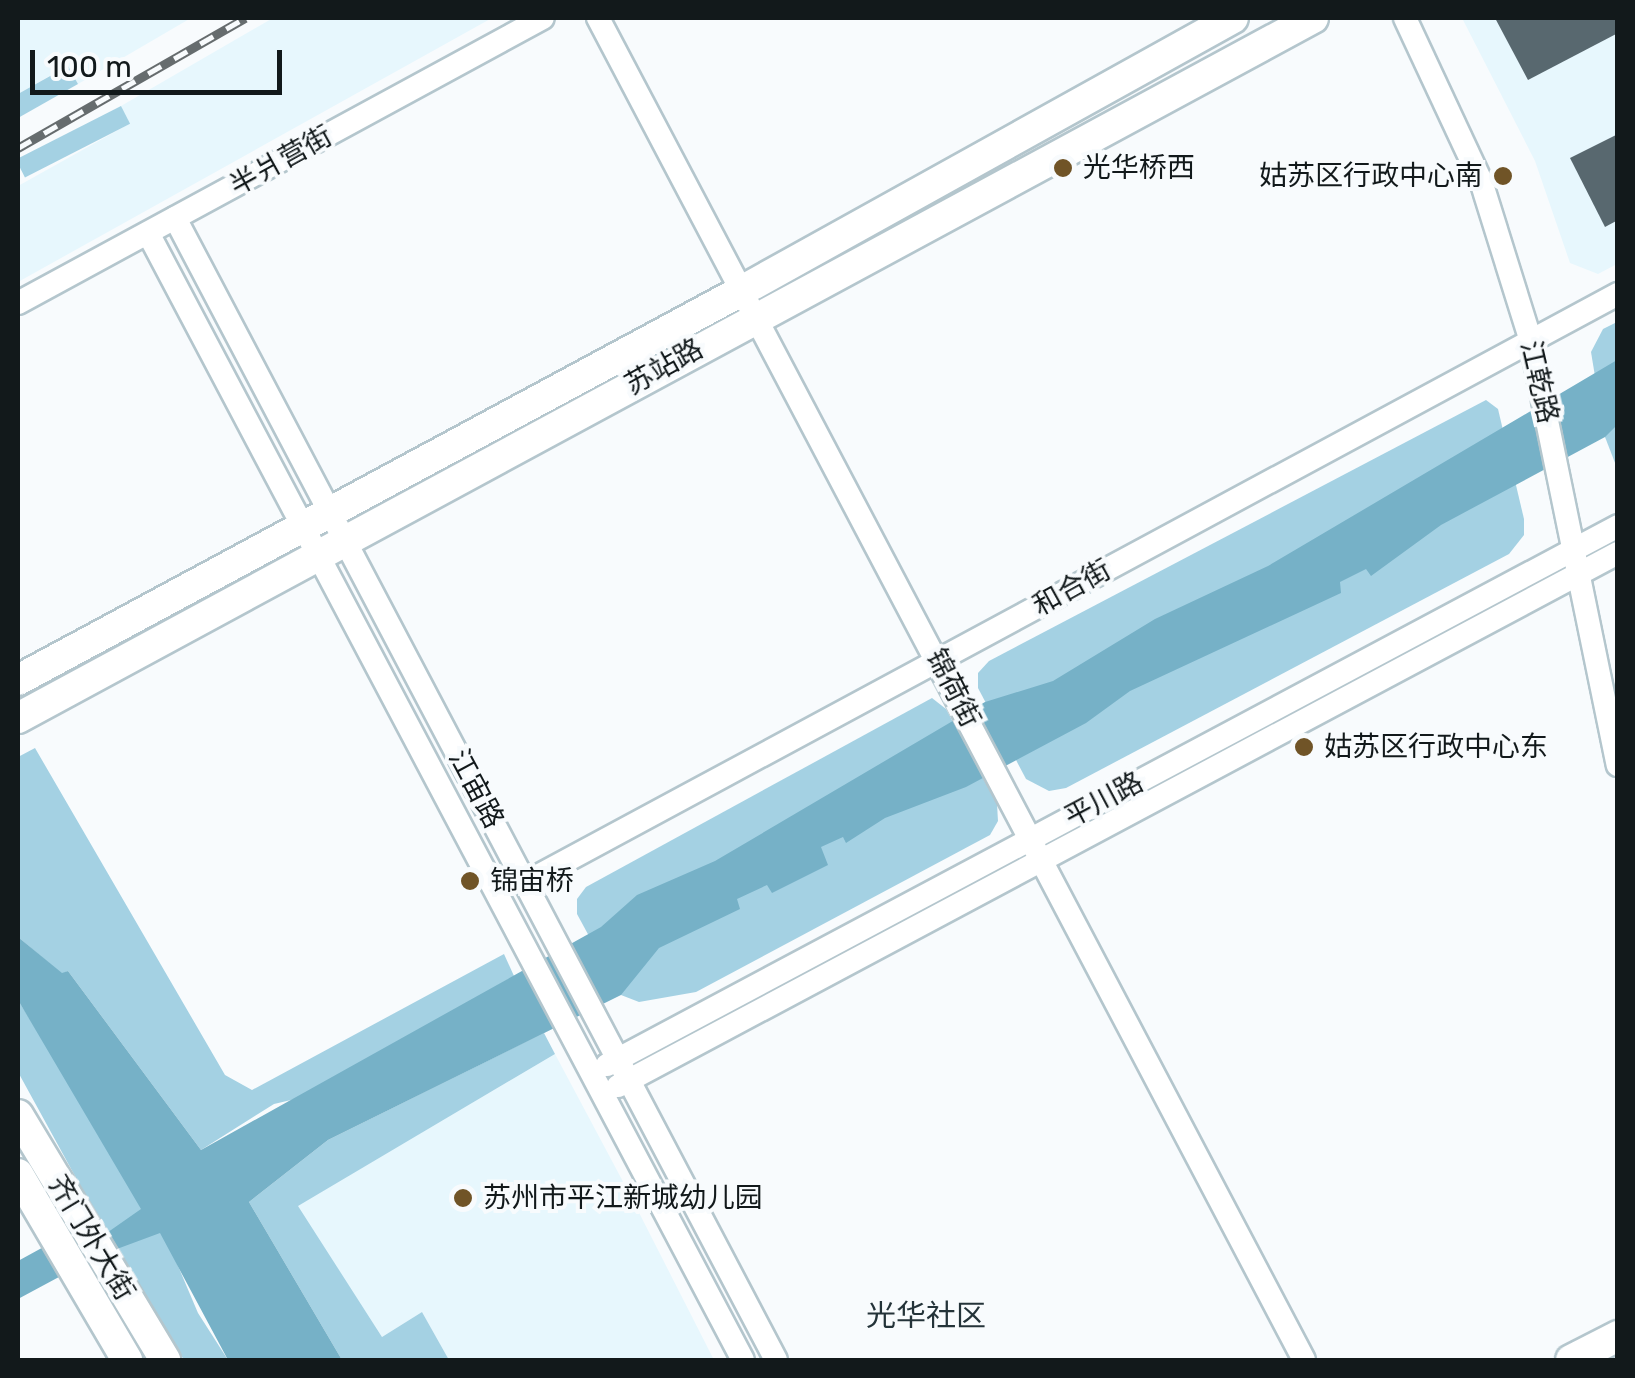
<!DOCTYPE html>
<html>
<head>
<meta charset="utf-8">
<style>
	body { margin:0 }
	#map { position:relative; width:1635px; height:1378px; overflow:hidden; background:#f8fbfd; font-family:Rubik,"Noto Sans SC",sans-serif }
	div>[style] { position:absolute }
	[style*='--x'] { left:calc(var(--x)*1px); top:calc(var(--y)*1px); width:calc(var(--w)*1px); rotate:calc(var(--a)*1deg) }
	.built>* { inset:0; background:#e7f7fd }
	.green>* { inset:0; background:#a4d1e3; transform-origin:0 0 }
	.water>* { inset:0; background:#76b1c7 }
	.building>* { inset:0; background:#58686f }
	.roads { filter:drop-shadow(2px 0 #b4c6cd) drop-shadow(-2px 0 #b4c6cd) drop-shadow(0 2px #b4c6cd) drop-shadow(0 -2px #b4c6cd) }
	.minor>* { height:22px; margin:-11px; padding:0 11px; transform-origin:11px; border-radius:11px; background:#fff }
	.major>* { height:30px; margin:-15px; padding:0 15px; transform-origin:15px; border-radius:15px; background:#fff }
	.rail>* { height:9px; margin-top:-4.5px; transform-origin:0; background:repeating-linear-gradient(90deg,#f8fbfd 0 15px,#666c6e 0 30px); box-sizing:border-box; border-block:2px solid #666c6e }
	.dots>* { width:28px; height:28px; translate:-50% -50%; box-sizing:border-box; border:5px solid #f8fbfd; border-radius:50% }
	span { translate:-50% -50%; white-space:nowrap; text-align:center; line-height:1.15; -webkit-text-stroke:8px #f8fbfd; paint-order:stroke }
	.street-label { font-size:28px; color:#12191b }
	.poi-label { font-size:28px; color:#12191b }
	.left { translate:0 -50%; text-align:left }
	.right { translate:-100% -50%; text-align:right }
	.neighbourhood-label { font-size:30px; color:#243339 }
	.frame { position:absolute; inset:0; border:20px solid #12191b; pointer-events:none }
	.scale { position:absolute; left:30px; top:50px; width:252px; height:45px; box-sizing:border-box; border:5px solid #12191b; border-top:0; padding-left:12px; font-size:30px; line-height:35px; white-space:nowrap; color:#12191b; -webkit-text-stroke:8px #f8fbfd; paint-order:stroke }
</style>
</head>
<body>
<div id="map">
	<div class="built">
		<div style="clip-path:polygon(18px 18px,191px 18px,78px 84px,67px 66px,18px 94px)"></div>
		<div style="clip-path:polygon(273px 18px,492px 18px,18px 282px,18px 186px,129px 124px,121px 106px)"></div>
		<div style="clip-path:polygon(1462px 18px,1617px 18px,1617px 264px,1598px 274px,1570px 263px,1535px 161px)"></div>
		<div style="clip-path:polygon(555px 1054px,628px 1191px,714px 1360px,449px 1360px,422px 1312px,382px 1337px,297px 1206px)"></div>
	</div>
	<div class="green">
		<div style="clip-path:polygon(68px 66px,78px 84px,18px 118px,18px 94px)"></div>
		<div style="left:121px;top:106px;width:20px;height:118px;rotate:63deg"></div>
		<div style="clip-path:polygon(1617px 322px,1617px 468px,1605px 437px,1591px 352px,1603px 329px)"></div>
		<div style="clip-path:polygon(1486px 400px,1498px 409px,1524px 519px,1524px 535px,1509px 554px,1066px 788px,1049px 791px,1026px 779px,978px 688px,978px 673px,989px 661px)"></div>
		<div style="clip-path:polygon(932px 698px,946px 709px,997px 804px,998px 821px,990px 835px,696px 992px,639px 1002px,621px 995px,577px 914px,577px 899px,586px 887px)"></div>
		<div style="clip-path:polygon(35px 748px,225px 1075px,252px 1090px,504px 954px,514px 976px,308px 1096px,274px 1104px,201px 1150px,68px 971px,62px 974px,18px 937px,18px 757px)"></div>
		<div style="clip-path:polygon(18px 1000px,167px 1240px,198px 1313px,228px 1360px,184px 1360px,115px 1249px,18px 1072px)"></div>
		<div style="clip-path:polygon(544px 1033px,555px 1054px,298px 1206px,382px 1337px,422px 1312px,449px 1360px,342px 1360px,249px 1202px,328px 1140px)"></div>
	</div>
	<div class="water">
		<div style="clip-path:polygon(1617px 360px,1617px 425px,1605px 437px,1441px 525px,1371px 576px,1366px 569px,1340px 582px,1341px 593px,1130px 691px,1086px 723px,966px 787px,885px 818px,846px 843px,843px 837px,821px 847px,828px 865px,772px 893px,767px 885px,737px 899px,740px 909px,659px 948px,621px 995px,328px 1140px,249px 1202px,342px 1360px,228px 1360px,160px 1233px,98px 1256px,18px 1299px,18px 1261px,80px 1227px,91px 1244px,141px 1209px,18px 1000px,18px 937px,62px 973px,68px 971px,201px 1150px,601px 927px,637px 895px,715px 861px,985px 702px,1053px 681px,1155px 619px,1268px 566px)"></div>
	</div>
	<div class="building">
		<div style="clip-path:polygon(1495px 18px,1618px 18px,1618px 33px,1528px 80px)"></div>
		<div style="clip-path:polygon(1618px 134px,1618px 220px,1605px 227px,1570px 158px)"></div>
	</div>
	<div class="roads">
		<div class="minor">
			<div style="--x:598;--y:18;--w:1516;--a:62.25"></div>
			<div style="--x:1405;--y:18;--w:180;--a:65"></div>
			<div style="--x:1481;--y:181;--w:164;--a:72.7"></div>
			<div style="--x:1530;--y:338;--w:436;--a:78.4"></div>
			<div style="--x:175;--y:218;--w:1290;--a:62.24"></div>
			<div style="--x:148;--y:233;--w:1274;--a:62.17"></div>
			<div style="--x:18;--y:303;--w:597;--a:-28.5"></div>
			<div style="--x:525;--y:883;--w:1242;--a:-28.32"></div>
			<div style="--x:607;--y:1065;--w:1146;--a:-28.06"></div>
			<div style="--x:618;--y:1086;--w:1133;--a:-28.06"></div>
		</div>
		<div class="major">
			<div style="--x:18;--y:680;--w:825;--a:-28.27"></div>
			<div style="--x:745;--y:289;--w:558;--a:-29.04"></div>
			<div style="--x:18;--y:718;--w:1472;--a:-28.39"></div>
			<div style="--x:18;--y:1115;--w:286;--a:59"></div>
			<div style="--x:18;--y:1174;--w:216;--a:59.6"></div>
			<div style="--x:1571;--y:1360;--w:53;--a:-27.1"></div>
		</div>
	</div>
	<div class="rail">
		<div style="--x:18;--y:148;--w:262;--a:-29.8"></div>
	</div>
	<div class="dots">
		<div style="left:1063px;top:168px;background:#705427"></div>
		<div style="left:1503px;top:176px;background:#705427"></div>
		<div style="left:1304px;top:747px;background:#705427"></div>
		<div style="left:470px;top:881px;background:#705427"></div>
		<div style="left:463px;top:1198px;background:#705427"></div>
	</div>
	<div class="street-label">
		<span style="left:281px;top:161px;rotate:-29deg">半爿营街</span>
		<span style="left:664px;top:367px;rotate:-29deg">苏站路</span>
		<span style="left:1539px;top:382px;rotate:77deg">江乾路</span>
		<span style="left:1072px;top:588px;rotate:-29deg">和合街</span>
		<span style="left:953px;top:688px;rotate:63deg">锦荷街</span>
		<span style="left:476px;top:789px;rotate:62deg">江宙路</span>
		<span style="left:1104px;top:800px;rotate:-28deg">平川路</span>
		<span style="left:91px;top:1238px;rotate:59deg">齐门外大街</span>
	</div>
	<div class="poi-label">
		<span class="left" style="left:1083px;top:168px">光华桥西</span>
		<span class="right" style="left:1483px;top:176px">姑苏区行政中心南</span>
		<span class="left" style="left:1324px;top:747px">姑苏区行政中心东</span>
		<span class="left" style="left:490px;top:881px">锦宙桥</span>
		<span class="left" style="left:483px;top:1198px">苏州市平江新城幼儿园</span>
	</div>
	<div class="neighbourhood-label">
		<span style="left:926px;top:1316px">光华社区</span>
	</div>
	<div class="frame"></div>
	<div class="scale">100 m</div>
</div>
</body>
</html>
